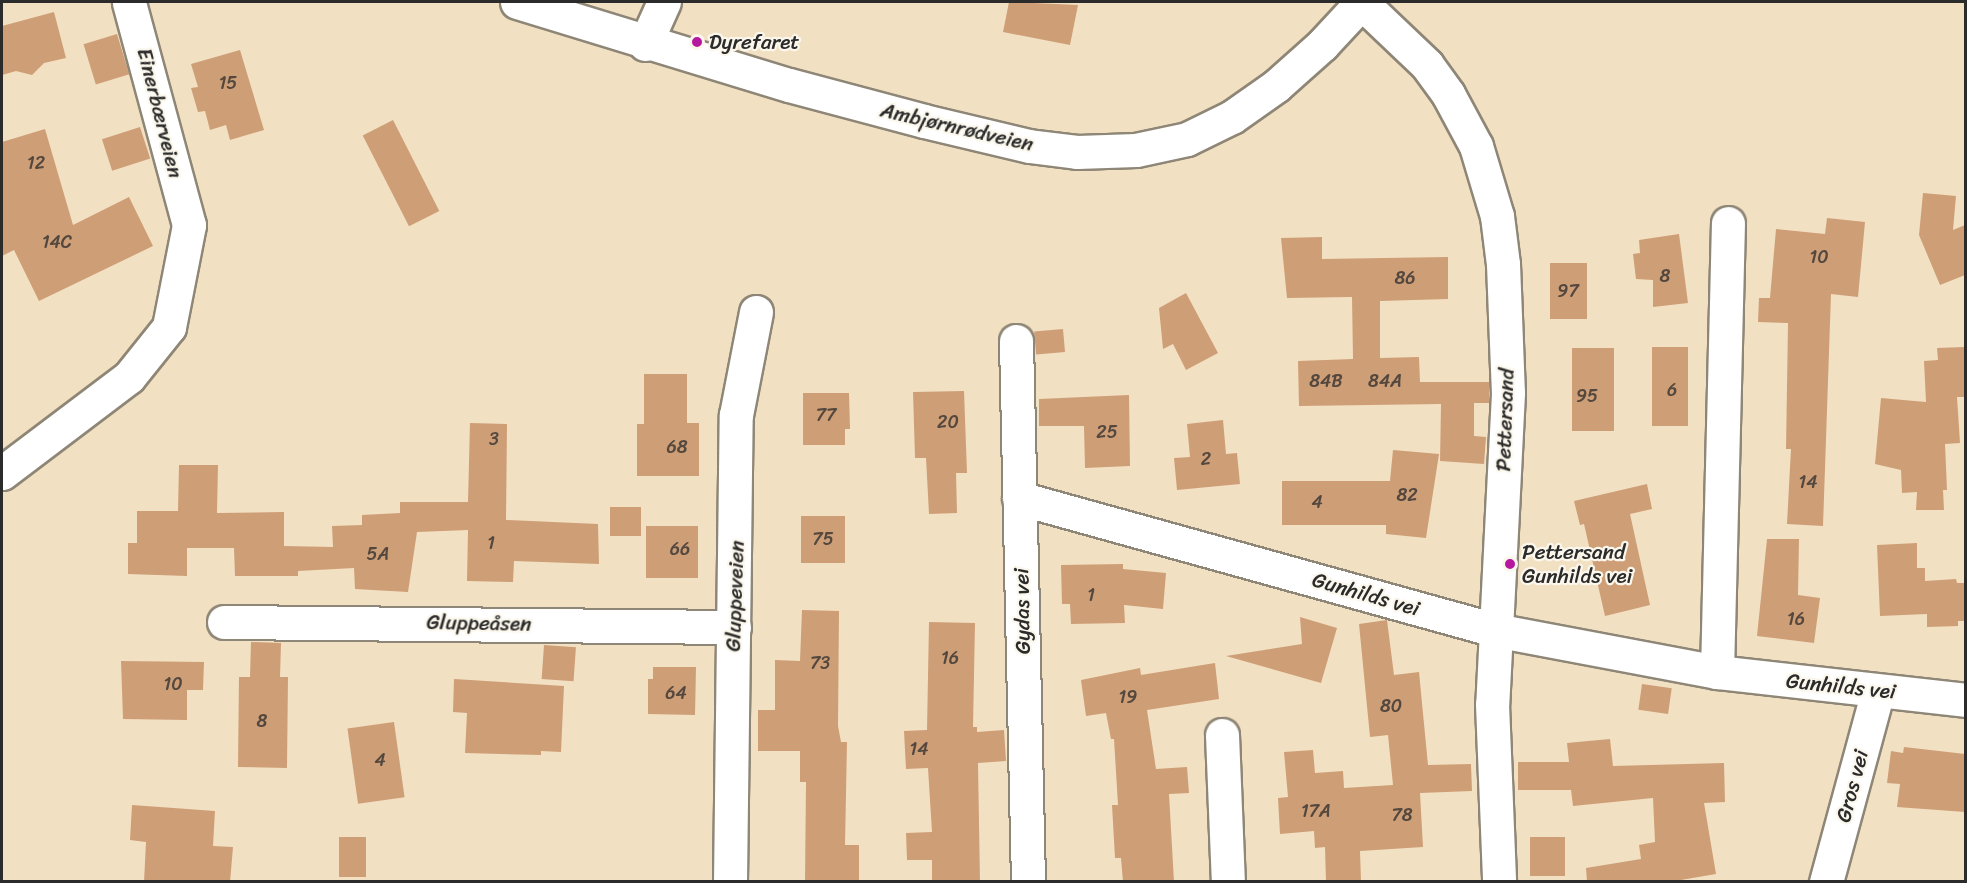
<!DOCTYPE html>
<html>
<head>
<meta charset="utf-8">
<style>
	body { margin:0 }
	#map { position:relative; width:1967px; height:883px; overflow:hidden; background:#f2e0c2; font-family:Sriracha,sans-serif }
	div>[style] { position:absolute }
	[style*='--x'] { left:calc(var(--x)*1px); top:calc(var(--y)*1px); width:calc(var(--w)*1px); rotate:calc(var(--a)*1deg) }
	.building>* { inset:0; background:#ce9e77; transform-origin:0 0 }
	.roads { filter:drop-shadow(2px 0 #8e8676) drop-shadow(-2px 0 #8e8676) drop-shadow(0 2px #8e8676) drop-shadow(0 -2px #8e8676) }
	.minor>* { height:33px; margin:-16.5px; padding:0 16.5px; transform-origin:16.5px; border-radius:16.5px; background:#fff }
	.tertiary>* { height:33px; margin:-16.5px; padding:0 16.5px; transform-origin:16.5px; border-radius:16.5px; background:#fff }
	.dots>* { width:16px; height:16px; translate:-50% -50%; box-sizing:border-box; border:3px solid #fbf7ec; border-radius:50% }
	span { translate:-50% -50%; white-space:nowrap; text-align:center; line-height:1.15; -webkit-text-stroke:4.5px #fbf7ec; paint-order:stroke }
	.number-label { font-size:18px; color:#54483e }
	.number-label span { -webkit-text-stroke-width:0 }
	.poi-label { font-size:21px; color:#2b2b2b }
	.left { translate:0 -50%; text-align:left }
	.street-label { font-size:21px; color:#2b2b2b }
	.frame { position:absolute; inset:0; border:3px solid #2b2b2b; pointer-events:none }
</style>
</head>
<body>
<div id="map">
	<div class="building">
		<div style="clip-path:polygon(1009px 2px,1078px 5px,1070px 45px,1003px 32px)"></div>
		<div style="clip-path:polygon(54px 12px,66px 58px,44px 63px,32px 75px,16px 71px,2px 75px,2px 26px)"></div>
		<div style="left:117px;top:34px;width:42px;height:35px;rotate:73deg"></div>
		<div style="clip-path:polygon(240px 50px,264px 130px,230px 140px,226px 125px,210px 130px,205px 111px,198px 112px,191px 88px,198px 87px,191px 64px)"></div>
		<div style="left:393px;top:120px;width:102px;height:34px;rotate:63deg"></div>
		<div style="left:140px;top:127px;width:33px;height:40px;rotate:72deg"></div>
		<div style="clip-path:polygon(45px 129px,73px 225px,129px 197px,153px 246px,39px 301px,14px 250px,2px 256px,2px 142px)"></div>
		<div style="clip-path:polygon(1923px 193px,1956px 196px,1953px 230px,1965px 225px,1965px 275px,1940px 285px,1919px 235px)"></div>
		<div style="clip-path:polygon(1827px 218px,1865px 222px,1858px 297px,1831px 294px,1823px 526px,1787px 524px,1791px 449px,1786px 449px,1788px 323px,1758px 322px,1759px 298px,1770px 298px,1776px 229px,1825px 234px)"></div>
		<div style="clip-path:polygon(1679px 234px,1688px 303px,1653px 307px,1653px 280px,1636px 279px,1633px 254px,1640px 253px,1639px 240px)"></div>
		<div style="clip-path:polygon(1322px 237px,1322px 259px,1448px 257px,1448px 299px,1380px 301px,1380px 358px,1419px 357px,1420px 382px,1489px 382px,1489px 403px,1474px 403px,1474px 436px,1486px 437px,1484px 464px,1440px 461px,1441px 404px,1299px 406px,1298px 361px,1353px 359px,1352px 297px,1287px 298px,1281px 238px)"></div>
		<div style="left:1550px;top:263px;width:37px;height:56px"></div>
		<div style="clip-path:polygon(1186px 293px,1218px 353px,1186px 370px,1173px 344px,1163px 349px,1159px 308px)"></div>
		<div style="left:1063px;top:329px;width:23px;height:29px;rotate:85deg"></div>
		<div style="left:1652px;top:347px;width:36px;height:79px"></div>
		<div style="clip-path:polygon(1965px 347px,1965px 397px,1957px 397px,1960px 443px,1945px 444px,1947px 490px,1943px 490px,1944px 510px,1916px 510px,1917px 492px,1902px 493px,1901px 470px,1875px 464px,1881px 398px,1926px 402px,1924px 361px,1938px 360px,1937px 348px)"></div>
		<div style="left:1572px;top:348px;width:42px;height:83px"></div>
		<div style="clip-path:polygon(644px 374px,687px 374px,687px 423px,699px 423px,699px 476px,637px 476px,637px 424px,644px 424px)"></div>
		<div style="clip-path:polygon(964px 391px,967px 473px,956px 473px,957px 513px,929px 514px,926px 458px,915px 458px,913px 392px)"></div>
		<div style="clip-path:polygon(803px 393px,849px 393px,850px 429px,845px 429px,845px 445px,803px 445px)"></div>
		<div style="clip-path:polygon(1129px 395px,1130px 466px,1085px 468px,1084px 426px,1039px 426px,1039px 399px)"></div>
		<div style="clip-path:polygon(1223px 420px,1226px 454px,1237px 453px,1240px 484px,1177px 490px,1174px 458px,1190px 457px,1187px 424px)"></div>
		<div style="clip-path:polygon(470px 423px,507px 424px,506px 520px,598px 524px,599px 564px,514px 561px,513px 582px,467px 581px,468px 530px,417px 532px,408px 592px,355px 589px,354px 568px,298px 571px,298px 576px,235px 576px,234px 548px,187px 548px,187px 576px,128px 574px,128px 543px,137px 543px,137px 511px,178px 511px,179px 465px,218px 465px,217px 513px,284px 512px,284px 546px,333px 547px,332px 526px,362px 525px,362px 515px,400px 513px,400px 502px,468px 502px)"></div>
		<div style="clip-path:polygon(1393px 450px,1439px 454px,1426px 538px,1386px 534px,1386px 525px,1282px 525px,1282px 481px,1390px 481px)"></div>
		<div style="clip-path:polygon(1647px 484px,1652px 509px,1630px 514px,1650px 605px,1605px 616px,1584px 524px,1580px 525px,1574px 501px)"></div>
		<div style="left:610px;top:507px;width:31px;height:29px"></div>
		<div style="left:801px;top:516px;width:44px;height:47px"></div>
		<div style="left:646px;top:526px;width:52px;height:52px"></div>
		<div style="clip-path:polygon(1767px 539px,1799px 539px,1798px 595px,1820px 598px,1814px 643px,1757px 636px)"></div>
		<div style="clip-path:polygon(1917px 543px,1917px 568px,1925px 568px,1925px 581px,1956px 579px,1957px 583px,1965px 583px,1965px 621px,1958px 621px,1958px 626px,1927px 627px,1927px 614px,1880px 616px,1877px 545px)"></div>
		<div style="clip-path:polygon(1123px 564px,1123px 569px,1166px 573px,1163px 609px,1124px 605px,1125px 623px,1071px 624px,1070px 604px,1062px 604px,1061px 565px)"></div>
		<div style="clip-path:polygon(802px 610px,839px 611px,838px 726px,841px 742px,847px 742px,845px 845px,859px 845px,859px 882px,805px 882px,806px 782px,800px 782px,800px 751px,758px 751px,758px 710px,775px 710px,775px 660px,800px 661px)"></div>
		<div style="clip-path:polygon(1300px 617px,1337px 628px,1321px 683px,1226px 656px,1302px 644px)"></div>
		<div style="clip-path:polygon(1387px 620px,1394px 675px,1419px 672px,1428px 765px,1471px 764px,1472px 791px,1420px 793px,1423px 847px,1360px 851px,1361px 882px,1326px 882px,1325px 847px,1315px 848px,1314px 831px,1280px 834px,1278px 798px,1288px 797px,1284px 752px,1313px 750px,1315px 773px,1343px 771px,1344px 788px,1393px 785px,1388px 735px,1370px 737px,1359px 624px)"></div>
		<div style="clip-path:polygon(929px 622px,975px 623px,973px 727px,977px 727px,977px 732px,1004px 730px,1006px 761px,978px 763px,980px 882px,932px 882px,932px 860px,907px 860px,906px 833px,932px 832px,928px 768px,906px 769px,904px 731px,927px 730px)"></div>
		<div style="clip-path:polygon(251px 642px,281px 643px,280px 677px,288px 677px,287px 768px,238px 767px,239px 677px,250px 677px)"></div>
		<div style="left:544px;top:645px;width:32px;height:34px;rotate:4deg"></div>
		<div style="clip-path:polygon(121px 661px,204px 662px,203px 690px,187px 690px,187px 720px,123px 719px)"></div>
		<div style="clip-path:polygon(1215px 663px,1219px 699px,1147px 710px,1156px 769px,1187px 767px,1189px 793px,1169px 794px,1174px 882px,1123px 882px,1121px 858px,1115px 858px,1112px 805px,1118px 805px,1114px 739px,1111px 739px,1106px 713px,1086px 716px,1081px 680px,1140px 668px,1141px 675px)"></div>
		<div style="clip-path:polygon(653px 667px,696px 667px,695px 715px,648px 714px,648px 679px,653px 679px)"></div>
		<div style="clip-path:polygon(454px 679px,564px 686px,561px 752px,541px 751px,541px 755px,465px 753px,467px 713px,453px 712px)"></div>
		<div style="left:1642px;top:684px;width:30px;height:26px;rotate:8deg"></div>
		<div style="left:394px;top:722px;width:76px;height:47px;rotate:82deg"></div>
		<div style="clip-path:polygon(1610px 739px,1613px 766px,1724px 763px,1725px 802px,1704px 803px,1716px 874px,1669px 882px,1587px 882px,1586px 868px,1641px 859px,1639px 845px,1655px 842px,1653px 798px,1573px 806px,1571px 790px,1518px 790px,1518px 762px,1569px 762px,1567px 743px)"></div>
		<div style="clip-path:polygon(1904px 747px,1965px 754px,1965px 812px,1897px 807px,1900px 784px,1887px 783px,1891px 751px,1903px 753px)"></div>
		<div style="clip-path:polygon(132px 805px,215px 811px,213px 846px,233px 847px,230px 882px,144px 882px,146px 842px,130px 840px)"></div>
		<div style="left:339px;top:837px;width:27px;height:40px"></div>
		<div style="left:1530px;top:837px;width:35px;height:39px"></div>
	</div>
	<div class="roads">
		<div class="minor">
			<div style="--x:645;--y:44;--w:46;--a:-65.7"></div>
			<div style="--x:1016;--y:341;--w:541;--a:88.73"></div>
			<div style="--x:2;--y:473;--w:159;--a:-37.1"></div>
			<div style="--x:129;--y:377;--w:64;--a:-51.3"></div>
			<div style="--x:169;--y:327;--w:104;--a:-78.9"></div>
			<div style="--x:189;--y:225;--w:231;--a:-105.1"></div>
			<div style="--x:1019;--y:498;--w:494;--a:15.5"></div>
			<div style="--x:1495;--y:630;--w:226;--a:10.7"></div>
			<div style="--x:1717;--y:672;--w:251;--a:6.4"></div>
			<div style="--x:224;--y:622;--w:510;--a:0.56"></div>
			<div style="--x:1717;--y:672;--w:449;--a:-88.6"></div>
			<div style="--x:1222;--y:735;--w:147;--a:87.7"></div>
			<div style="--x:730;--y:882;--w:467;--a:-89.3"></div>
			<div style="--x:736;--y:415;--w:105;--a:-79"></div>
			<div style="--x:1826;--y:882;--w:198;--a:-74.8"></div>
		</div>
		<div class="tertiary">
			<div style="--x:517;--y:2;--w:284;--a:17"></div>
			<div style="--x:789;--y:85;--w:140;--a:14.9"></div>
			<div style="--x:924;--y:121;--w:108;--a:13.4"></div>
			<div style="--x:1029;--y:146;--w:48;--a:7.1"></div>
			<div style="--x:1077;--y:152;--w:59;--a:-1.9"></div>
			<div style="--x:1136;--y:150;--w:52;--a:-12.2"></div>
			<div style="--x:1187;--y:139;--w:50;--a:-26.1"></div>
			<div style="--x:1232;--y:117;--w:54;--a:-35.2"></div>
			<div style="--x:1276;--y:86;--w:62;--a:-41.7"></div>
			<div style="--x:1322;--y:45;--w:59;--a:-47.1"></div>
			<div style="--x:1362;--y:3;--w:90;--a:43.6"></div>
			<div style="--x:1427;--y:65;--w:36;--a:54"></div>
			<div style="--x:1448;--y:94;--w:59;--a:61.7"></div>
			<div style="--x:1476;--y:146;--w:73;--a:73.3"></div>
			<div style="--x:1497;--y:216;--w:48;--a:82.9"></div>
			<div style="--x:1503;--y:264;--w:129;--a:87.8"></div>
			<div style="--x:1508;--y:393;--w:311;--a:92.9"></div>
			<div style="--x:1492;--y:704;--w:178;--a:87.7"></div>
		</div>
	</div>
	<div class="dots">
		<div style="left:697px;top:42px;background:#b5179e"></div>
		<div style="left:1510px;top:564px;background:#b5179e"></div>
	</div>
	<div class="number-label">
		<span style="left:228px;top:83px">15</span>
		<span style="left:36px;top:163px">12</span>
		<span style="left:57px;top:242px">14C</span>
		<span style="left:1819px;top:257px">10</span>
		<span style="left:1665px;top:276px">8</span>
		<span style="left:1405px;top:278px">86</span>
		<span style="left:1568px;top:291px">97</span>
		<span style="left:1326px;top:381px">84B</span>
		<span style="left:1385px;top:381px">84A</span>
		<span style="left:1672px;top:390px">6</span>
		<span style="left:1587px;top:396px">95</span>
		<span style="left:826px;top:415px">77</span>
		<span style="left:948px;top:422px">20</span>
		<span style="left:1107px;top:432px">25</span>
		<span style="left:494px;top:439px">3</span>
		<span style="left:677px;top:447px">68</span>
		<span style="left:1206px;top:459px">2</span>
		<span style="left:1808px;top:482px">14</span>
		<span style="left:1407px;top:495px">82</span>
		<span style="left:1317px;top:502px">4</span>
		<span style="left:823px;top:539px">75</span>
		<span style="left:491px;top:543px">1</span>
		<span style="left:680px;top:549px">66</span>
		<span style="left:378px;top:554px">5A</span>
		<span style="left:1091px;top:595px">1</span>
		<span style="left:1796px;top:619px">16</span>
		<span style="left:950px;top:658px">16</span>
		<span style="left:820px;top:663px">73</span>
		<span style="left:173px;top:684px">10</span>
		<span style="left:676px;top:693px">64</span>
		<span style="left:1128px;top:697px">19</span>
		<span style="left:1391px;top:706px">80</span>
		<span style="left:262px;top:721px">8</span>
		<span style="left:919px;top:749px">14</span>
		<span style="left:380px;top:760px">4</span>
		<span style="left:1316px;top:811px">17A</span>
		<span style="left:1402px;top:815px">78</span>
	</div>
	<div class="poi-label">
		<span class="left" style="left:709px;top:42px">Dyrefaret</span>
		<span class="left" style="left:1522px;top:564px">Pettersand<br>Gunhilds vei</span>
	</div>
	<div class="street-label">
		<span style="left:160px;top:113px;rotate:76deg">Einerbærveien</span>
		<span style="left:957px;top:127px;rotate:13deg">Ambjørnrødveien</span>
		<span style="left:1505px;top:420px;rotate:-88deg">Pettersand</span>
		<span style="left:1366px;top:594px;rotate:16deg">Gunhilds vei</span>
		<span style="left:735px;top:596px;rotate:-88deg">Gluppeveien</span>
		<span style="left:1022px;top:611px;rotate:-91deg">Gydas vei</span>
		<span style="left:479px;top:623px;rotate:1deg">Gluppeåsen</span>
		<span style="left:1841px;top:686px;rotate:6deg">Gunhilds vei</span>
		<span style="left:1852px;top:786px;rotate:-75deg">Gros vei</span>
	</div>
	<div class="frame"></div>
</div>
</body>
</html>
